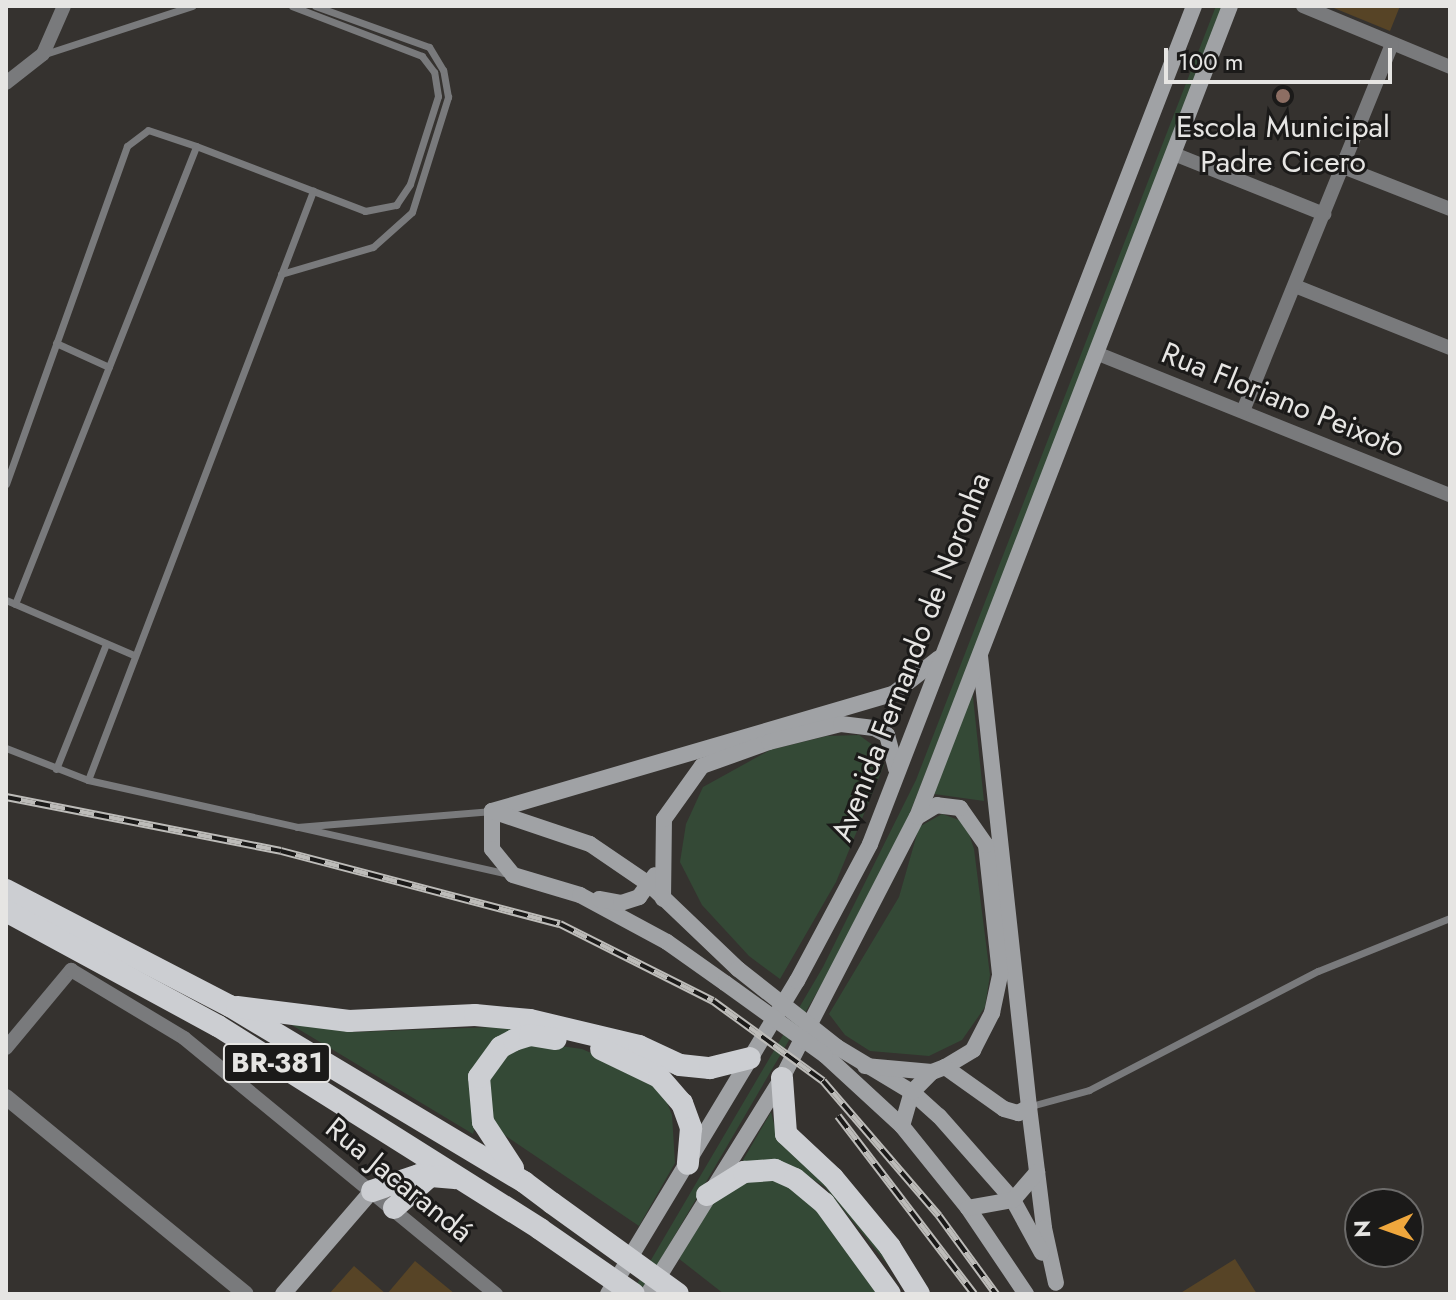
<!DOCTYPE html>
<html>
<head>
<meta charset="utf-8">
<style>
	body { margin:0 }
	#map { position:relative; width:1456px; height:1300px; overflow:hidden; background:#35322f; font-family:Jost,sans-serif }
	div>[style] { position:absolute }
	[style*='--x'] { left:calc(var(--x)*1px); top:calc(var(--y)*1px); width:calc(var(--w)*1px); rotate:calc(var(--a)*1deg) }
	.green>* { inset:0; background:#344936 }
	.building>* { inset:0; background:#574426 }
	.service>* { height:7px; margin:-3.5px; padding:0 3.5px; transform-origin:3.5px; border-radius:3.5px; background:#797a7c }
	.minor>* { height:14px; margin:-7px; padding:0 7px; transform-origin:7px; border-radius:7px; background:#797a7c }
	.tertiary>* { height:16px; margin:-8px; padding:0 8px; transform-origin:8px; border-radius:8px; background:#797a7c }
	.secondary>* { height:16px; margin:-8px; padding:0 8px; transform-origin:8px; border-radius:8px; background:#a0a2a5 }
	.trunk>* { height:22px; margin:-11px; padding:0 11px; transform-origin:11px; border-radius:11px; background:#ccced2 }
	.rail>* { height:8px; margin-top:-4px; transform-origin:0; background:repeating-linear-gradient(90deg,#1b1a19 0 15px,#bdbcb9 0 30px); box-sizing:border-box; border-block:2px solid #bdbcb9 }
	.secondary-bridge>* { height:16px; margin:-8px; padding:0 8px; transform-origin:8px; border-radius:8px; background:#a0a2a5 }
	.trunk-bridge>* { height:22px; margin:-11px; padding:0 11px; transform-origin:11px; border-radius:11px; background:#ccced2 }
	.dots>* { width:22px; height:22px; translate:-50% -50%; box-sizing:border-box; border:4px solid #1b1a19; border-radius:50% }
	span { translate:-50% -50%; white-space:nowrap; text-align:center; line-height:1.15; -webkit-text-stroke:6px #1b1a19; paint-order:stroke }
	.shield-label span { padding:2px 6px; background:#1b1a19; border:2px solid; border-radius:6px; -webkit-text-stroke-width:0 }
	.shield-label { font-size:28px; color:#e6e5e3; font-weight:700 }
	.poi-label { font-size:30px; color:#e6e5e3 }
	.street-label { font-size:30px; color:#e6e5e3 }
	.frame { position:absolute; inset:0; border:8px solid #e6e5e3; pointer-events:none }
	.north { position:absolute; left:1344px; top:1188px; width:80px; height:80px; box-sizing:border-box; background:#1b1a19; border:2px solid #6c6b6a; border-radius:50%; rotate:268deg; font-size:22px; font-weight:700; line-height:32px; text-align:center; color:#e6e5e3 }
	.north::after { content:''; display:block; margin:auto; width:28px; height:36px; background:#efa73d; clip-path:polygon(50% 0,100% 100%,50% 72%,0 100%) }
	.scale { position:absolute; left:1164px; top:48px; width:228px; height:36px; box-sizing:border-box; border:4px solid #e6e5e3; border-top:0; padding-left:10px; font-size:24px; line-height:28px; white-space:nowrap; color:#e6e5e3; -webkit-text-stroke:6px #1b1a19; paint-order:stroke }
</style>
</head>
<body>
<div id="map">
	<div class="green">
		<div style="clip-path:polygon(1216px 6px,1226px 6px,902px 833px,826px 977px,682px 1223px,640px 1294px,631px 1294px,823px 967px,916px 780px)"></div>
		<div style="clip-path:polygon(972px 688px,984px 801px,927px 793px)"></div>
		<div style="clip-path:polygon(859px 735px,874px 746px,884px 765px,836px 882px,780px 979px,749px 956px,702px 905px,680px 862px,686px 824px,703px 787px,770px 750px,827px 736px)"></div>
		<div style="clip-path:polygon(942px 814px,965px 822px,974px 849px,990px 975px,985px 1007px,962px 1040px,929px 1056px,870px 1051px,845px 1035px,829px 1014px,899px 897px,919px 827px)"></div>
		<div style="clip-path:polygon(285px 1021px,355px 1032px,525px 1026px,500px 1039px,473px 1134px)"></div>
		<div style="clip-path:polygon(532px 1042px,582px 1049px,650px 1079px,664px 1095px,672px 1115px,675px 1163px,639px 1226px,494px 1128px,484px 1100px,494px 1062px)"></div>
		<div style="clip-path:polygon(771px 1112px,776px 1131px,851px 1209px,896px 1275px,825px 1187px,795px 1168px,739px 1167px)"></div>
		<div style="clip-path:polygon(746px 1177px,776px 1177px,822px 1209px,880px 1294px,724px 1294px,678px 1258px,715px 1191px)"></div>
	</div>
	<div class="building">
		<div style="clip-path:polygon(1329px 6px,1400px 6px,1390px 31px)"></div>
		<div style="clip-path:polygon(1235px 1259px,1257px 1294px,1179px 1294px)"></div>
		<div style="clip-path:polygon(415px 1261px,455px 1294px,387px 1294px)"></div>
		<div style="clip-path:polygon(354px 1266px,386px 1294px,329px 1294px)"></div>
	</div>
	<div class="service">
		<div style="--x:45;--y:54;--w:155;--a:-18.1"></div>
		<div style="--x:281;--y:274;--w:96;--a:-16.4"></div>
		<div style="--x:373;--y:247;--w:52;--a:-41.9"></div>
		<div style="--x:412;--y:212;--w:121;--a:-72.6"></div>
		<div style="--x:448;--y:97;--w:27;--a:-100"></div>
		<div style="--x:443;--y:70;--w:27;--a:-121"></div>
		<div style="--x:429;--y:47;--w:121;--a:-160.2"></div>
		<div style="--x:56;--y:343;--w:58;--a:24.4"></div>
		<div style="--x:6;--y:484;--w:359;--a:-70.3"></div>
		<div style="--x:127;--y:146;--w:26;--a:-37"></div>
		<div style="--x:148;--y:130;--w:51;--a:18.4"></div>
		<div style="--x:6;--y:600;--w:139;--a:23.3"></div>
		<div style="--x:15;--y:604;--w:492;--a:-68.4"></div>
		<div style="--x:196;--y:146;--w:181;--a:21"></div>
		<div style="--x:365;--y:211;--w:32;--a:-11"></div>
		<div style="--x:396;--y:205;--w:25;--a:-56"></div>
		<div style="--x:410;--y:184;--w:92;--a:-72.3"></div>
		<div style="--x:438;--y:96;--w:24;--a:-99"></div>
		<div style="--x:434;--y:72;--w:20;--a:-127"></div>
		<div style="--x:422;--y:56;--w:139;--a:-159"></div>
		<div style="--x:6;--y:748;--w:88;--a:21.3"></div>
		<div style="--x:88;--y:780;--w:429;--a:12.6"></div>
		<div style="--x:56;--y:769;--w:135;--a:-68.2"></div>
		<div style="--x:88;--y:780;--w:631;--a:-69.09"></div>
		<div style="--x:297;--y:827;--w:196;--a:-4.7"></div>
		<div style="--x:1031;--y:1106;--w:60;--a:-15.4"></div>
		<div style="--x:1089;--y:1090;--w:258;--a:-27.5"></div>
		<div style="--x:1318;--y:971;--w:142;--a:-21.9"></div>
	</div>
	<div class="minor">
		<div style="--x:1303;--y:6;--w:159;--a:22.5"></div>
		<div style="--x:6;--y:83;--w:47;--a:-38.1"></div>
		<div style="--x:43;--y:54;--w:52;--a:-66.4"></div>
		<div style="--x:1174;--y:154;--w:162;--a:21.8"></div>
		<div style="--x:1343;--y:167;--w:115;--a:21.4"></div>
		<div style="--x:1295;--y:286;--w:167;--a:21.8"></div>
		<div style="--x:1096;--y:353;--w:381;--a:21.9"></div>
		<div style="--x:1243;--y:411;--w:396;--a:-67.9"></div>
		<div style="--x:6;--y:1048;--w:102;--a:-50.2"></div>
		<div style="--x:71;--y:970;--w:132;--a:31"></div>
		<div style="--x:184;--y:1038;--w:404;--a:39.4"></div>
	</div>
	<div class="tertiary">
		<div style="--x:6;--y:1097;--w:310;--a:39.4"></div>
	</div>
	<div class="secondary">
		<div style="--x:980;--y:656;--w:454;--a:83.8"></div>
		<div style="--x:1029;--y:1107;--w:122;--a:82.9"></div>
		<div style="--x:1044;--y:1228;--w:56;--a:77.7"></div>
		<div style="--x:492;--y:811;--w:418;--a:-16.3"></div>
		<div style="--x:893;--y:694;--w:58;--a:-38"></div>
		<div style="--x:492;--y:811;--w:38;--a:90"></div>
		<div style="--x:492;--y:849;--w:33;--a:51"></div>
		<div style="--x:513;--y:875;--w:70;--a:16.6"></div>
		<div style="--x:580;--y:895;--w:99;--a:28.4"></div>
		<div style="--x:667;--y:942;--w:71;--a:35.3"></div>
		<div style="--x:492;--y:811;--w:103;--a:18.6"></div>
		<div style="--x:590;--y:844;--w:73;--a:34.3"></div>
		<div style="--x:650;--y:885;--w:122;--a:43.7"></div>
		<div style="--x:599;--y:899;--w:22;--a:10"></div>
		<div style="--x:621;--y:903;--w:19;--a:-18"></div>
		<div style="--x:639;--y:897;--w:27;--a:-54"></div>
		<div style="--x:663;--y:899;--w:80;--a:-89.3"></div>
		<div style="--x:664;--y:819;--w:65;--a:-54.4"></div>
		<div style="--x:702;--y:766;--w:71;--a:-19.7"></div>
		<div style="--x:769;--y:742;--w:74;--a:-14"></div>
		<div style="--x:841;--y:724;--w:33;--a:7"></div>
		<div style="--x:874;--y:728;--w:15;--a:28"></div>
		<div style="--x:887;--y:735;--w:35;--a:75"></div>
		<div style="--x:837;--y:1047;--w:87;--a:31"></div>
		<div style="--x:912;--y:1092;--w:36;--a:42"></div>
		<div style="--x:939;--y:1116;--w:112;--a:48.6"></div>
		<div style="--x:1013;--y:1200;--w:60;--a:61.3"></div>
		<div style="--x:825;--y:1055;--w:105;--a:42.7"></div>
		<div style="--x:902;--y:1126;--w:105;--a:51.2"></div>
		<div style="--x:968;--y:1208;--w:104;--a:56"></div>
		<div style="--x:865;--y:1066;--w:67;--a:5.1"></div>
		<div style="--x:932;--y:1072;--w:14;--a:-21"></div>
		<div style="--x:945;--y:1067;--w:33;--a:-31"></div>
		<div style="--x:973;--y:1050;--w:42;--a:-62.8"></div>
		<div style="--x:992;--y:1013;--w:40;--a:-78"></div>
		<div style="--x:1000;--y:974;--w:130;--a:-96.2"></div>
		<div style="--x:986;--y:845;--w:45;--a:-125.1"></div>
		<div style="--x:960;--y:808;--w:23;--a:-173"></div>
		<div style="--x:937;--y:805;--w:23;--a:149"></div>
		<div style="--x:945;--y:1067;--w:72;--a:35.4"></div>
		<div style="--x:1004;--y:1109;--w:15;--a:16"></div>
		<div style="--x:1018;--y:1113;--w:13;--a:-29"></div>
		<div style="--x:902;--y:1126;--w:35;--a:-74"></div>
		<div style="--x:912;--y:1092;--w:28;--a:-45"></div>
		<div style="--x:968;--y:1208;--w:46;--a:-10.1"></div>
		<div style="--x:1013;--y:1200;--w:37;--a:-49"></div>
		<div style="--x:283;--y:1294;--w:136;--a:-49.2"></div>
		<div style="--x:608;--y:1294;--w:366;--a:-58.9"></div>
		<div style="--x:797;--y:981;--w:155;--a:-61.9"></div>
		<div style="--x:870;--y:844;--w:898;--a:-68.86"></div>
		<div style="--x:648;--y:1294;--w:254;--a:-58.2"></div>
		<div style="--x:782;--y:1078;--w:294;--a:-62.7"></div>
		<div style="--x:917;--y:817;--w:869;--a:-68.9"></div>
	</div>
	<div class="trunk">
		<div style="--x:6;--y:890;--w:252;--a:27.4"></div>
		<div style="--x:230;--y:1006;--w:343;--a:30.9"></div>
		<div style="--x:524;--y:1182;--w:35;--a:37"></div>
		<div style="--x:6;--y:911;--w:241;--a:28.5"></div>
		<div style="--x:218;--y:1026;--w:381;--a:32.2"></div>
		<div style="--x:237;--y:1007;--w:113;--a:7.1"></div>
		<div style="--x:349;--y:1021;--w:126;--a:-2.7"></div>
		<div style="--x:475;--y:1015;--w:55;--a:5.2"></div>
		<div style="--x:530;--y:1020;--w:112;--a:13.4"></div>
		<div style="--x:639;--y:1046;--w:45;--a:24.9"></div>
		<div style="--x:680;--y:1065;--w:30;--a:6"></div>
		<div style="--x:710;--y:1068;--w:41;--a:-14"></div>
		<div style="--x:601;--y:1049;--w:64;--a:25.8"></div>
		<div style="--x:659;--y:1077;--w:35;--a:49"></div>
		<div style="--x:682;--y:1103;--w:27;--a:70"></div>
		<div style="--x:691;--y:1128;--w:36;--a:95"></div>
		<div style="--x:782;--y:1078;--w:56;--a:85.9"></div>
		<div style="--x:786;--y:1134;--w:64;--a:43.1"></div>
		<div style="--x:833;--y:1178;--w:89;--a:50.4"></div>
		<div style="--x:890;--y:1247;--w:55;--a:58.3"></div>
		<div style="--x:513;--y:1168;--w:55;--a:-123.1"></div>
		<div style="--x:483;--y:1122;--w:45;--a:-95.1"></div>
		<div style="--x:479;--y:1077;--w:37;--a:-54"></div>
		<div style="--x:501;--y:1047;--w:15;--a:-28"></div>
		<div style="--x:514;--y:1040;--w:17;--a:-17"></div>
		<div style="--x:530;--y:1035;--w:26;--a:9"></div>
		<div style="--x:372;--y:1191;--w:50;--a:-18.8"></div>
		<div style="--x:419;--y:1175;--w:36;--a:5"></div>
		<div style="--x:707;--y:1195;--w:44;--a:-31.9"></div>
		<div style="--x:744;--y:1172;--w:31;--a:-4"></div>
		<div style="--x:775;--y:1170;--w:22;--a:24"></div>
		<div style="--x:795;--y:1179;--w:38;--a:40"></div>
		<div style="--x:824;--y:1203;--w:112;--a:54"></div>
		<div style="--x:394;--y:1208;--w:47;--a:-41.5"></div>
	</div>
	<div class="rail">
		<div style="--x:6;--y:797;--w:280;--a:11.1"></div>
		<div style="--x:281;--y:851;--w:288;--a:14.7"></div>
		<div style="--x:560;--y:924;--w:171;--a:26.7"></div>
		<div style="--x:713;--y:1001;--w:136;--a:36"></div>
		<div style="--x:823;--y:1081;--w:178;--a:49.3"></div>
		<div style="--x:939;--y:1216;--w:97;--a:53.8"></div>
		<div style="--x:838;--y:1116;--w:224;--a:52.6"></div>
	</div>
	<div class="secondary-bridge">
		<div style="--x:738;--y:969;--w:126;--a:38.2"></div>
		<div style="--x:725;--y:983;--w:123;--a:35.8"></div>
	</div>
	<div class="trunk-bridge">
		<div style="--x:552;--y:1203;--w:155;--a:35.8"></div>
		<div style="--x:540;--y:1229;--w:114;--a:34.7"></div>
	</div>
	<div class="dots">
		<div style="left:1283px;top:96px;background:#8d6e63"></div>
	</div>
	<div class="shield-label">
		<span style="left:277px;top:1063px">BR-381</span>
	</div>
	<div class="poi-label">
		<span style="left:1283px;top:144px">Escola Municipal<br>Padre Cicero</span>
	</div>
	<div class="street-label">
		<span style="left:1283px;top:400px;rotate:22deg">Rua Floriano Peixoto</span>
		<span style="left:911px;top:657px;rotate:-69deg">Avenida Fernando de Noronha</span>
		<span style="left:399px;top:1180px;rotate:39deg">Rua Jacarandá</span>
	</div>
	<div class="frame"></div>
	<div class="north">N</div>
	<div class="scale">100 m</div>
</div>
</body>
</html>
